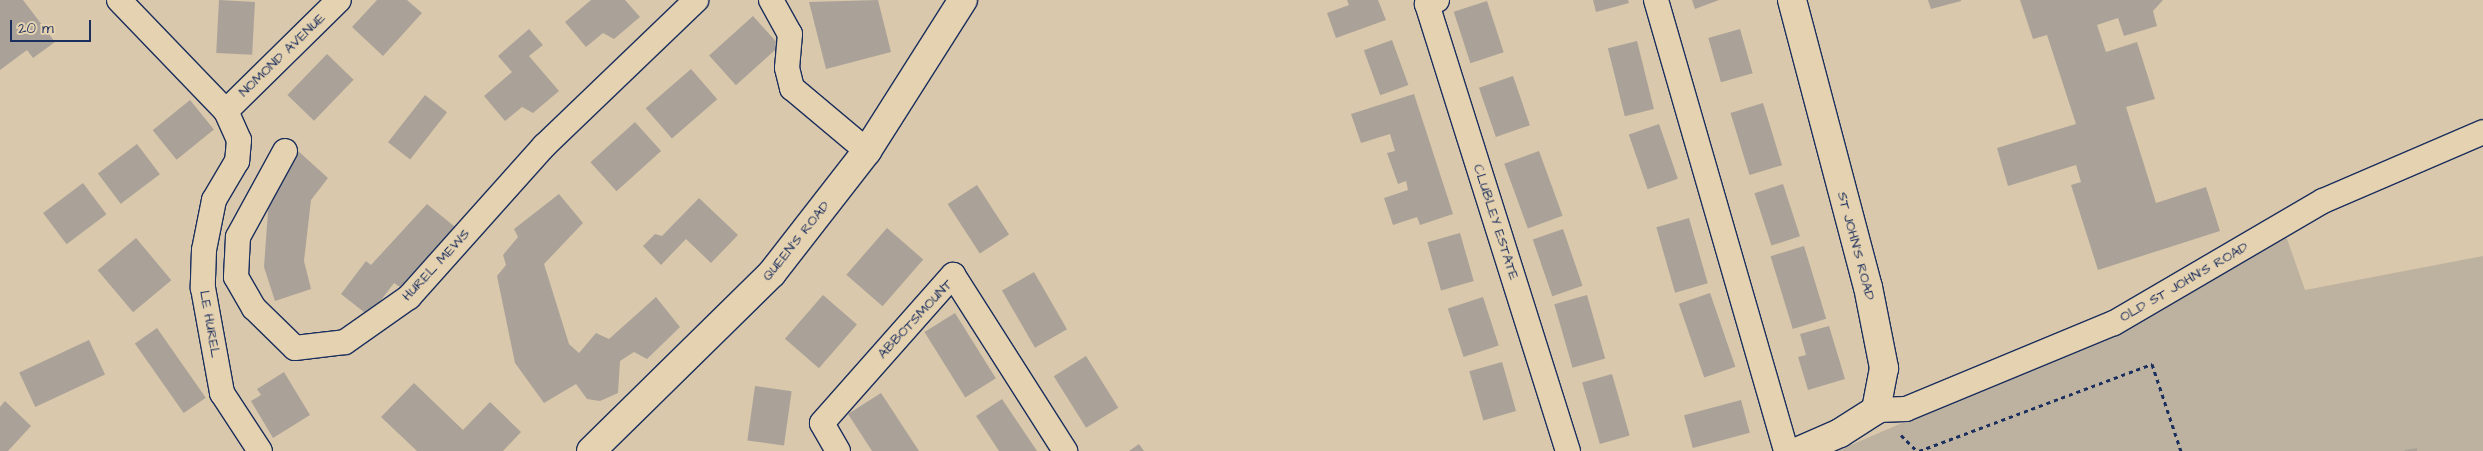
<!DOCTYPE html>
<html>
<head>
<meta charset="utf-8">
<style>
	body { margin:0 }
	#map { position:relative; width:2483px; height:451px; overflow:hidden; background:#d9c8ab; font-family:"Architects Daughter",sans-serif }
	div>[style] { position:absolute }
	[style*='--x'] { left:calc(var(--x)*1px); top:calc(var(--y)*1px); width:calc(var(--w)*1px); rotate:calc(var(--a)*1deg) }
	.green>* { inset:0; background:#bdb2a0 }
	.building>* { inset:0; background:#aaa298; transform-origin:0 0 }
	.path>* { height:3px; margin-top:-1.5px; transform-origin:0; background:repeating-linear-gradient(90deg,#1b2f5e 0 4px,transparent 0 8px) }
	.roads { filter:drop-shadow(1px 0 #1b2f5e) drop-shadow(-1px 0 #1b2f5e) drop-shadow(0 1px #1b2f5e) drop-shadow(0 -1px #1b2f5e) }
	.street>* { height:24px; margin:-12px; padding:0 12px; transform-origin:12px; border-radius:12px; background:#e5d2b0 }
	.secondary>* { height:28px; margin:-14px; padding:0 14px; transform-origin:14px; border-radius:14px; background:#e5d2b0 }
	.primary>* { height:28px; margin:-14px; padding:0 14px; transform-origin:14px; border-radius:14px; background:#e5d2b0 }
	span { translate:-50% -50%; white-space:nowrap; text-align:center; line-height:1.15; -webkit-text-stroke:4.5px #e5d2b0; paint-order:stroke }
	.street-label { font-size:14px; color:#1b2f5e }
	.scale { position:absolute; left:10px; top:20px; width:81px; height:22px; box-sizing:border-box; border:2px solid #1b2f5e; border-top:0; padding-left:6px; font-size:15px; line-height:18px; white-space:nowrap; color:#1b2f5e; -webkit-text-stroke:4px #e5d2b0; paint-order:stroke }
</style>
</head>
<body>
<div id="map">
	<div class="green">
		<div style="clip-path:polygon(2285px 233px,2305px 290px,2483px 256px,2483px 451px,1837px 451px,2158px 313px)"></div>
	</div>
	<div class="building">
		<div style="clip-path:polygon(0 0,23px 0,55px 42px,33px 58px,27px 50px,0 70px)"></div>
		<div style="left:219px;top:0;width:36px;height:53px;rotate:3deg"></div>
		<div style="clip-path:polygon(377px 0,407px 0,422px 13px,383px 56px,352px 27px)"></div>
		<div style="clip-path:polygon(591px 0,625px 0,640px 17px,614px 39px,603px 33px,586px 47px,565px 22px)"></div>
		<div style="clip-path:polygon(878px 0,891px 52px,826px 69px,809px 2px)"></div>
		<div style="clip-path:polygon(1347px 0,1378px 0,1386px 20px,1336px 38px,1327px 13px,1349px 5px)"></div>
		<div style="clip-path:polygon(1593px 0,1628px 0,1629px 3px,1596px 12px)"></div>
		<div style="clip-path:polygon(1692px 0,1719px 0,1695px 9px)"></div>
		<div style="clip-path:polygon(1928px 0,1961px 0,1961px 1px,1931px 9px)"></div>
		<div style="clip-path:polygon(2020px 0,2163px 0,2153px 11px,2157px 26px,2124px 36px,2118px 18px,2097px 25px,2106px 52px,2137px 42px,2155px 99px,2126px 107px,2156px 203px,2206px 187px,2220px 231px,2098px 270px,2071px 185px,2081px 182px,2076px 165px,2008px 186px,1997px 148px,2076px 124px,2047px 35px,2033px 39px)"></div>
		<div style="left:1487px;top:1px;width:54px;height:35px;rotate:72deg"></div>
		<div style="left:753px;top:16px;width:40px;height:59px;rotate:48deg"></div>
		<div style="clip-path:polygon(529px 29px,543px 45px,529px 56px,559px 91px,533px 113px,522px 107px,505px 121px,484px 96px,512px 72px,498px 56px)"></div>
		<div style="left:1740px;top:29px;width:46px;height:33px;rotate:74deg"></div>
		<div style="left:1392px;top:40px;width:48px;height:30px;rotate:70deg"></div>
		<div style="left:1637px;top:41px;width:70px;height:30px;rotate:76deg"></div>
		<div style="left:327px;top:54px;width:37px;height:57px;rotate:44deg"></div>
		<div style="left:691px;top:69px;width:40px;height:60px;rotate:49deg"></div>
		<div style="left:1513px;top:76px;width:52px;height:36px;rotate:71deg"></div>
		<div style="clip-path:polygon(1414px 94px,1453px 214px,1420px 225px,1417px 217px,1393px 225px,1384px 198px,1408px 190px,1406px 181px,1398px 184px,1387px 153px,1395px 151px,1390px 134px,1361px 143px,1351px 114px)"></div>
		<div style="left:425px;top:95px;width:28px;height:60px;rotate:38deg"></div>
		<div style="left:190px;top:100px;width:38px;height:48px;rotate:51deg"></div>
		<div style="left:1763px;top:103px;width:65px;height:34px;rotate:73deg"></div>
		<div style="left:635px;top:122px;width:39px;height:60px;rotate:48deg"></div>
		<div style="left:1659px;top:124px;width:58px;height:32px;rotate:71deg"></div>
		<div style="left:137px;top:144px;width:38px;height:49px;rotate:53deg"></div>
		<div style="clip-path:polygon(297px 150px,328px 178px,311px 200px,304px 261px,311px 289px,275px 301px,264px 267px,270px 184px)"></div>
		<div style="left:1539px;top:151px;width:69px;height:37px;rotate:70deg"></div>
		<div style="left:83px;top:183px;width:39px;height:50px;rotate:53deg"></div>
		<div style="left:1783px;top:184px;width:55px;height:30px;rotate:72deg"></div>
		<div style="left:977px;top:185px;width:59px;height:35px;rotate:57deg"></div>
		<div style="clip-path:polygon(559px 194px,583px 223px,544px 264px,569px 344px,579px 353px,596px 333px,609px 339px,656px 297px,680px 327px,647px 359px,634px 352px,620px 361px,618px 393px,600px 401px,587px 399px,576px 384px,544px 403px,515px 363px,497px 276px,506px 265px,503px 255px,518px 237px,514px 229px)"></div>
		<div style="clip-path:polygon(699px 198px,738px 235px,711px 263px,686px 239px,661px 265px,643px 246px,655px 234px,662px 236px)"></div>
		<div style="clip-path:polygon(427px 204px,455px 227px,400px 287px,394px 283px,369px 316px,341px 294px,366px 261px,371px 265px)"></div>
		<div style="left:1689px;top:218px;width:68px;height:34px;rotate:74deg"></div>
		<div style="left:887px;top:228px;width:48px;height:62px;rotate:41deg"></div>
		<div style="left:1563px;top:229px;width:60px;height:32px;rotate:71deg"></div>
		<div style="left:1460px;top:233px;width:50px;height:34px;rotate:74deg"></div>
		<div style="left:136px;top:238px;width:55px;height:50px;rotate:50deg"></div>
		<div style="left:1804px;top:246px;width:76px;height:35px;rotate:73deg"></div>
		<div style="left:1034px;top:272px;width:66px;height:37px;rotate:60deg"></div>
		<div style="left:1710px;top:293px;width:78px;height:33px;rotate:71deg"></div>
		<div style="left:823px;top:295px;width:45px;height:58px;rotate:41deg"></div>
		<div style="left:1587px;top:295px;width:66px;height:34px;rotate:74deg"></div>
		<div style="left:1483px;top:297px;width:51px;height:37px;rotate:72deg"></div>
		<div style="left:955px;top:313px;width:77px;height:36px;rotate:58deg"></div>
		<div style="clip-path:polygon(1829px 326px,1845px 379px,1808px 390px,1798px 357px,1806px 355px,1800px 334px)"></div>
		<div style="left:157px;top:328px;width:85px;height:27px;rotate:55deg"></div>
		<div style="left:89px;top:340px;width:38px;height:77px;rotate:65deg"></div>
		<div style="left:1086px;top:356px;width:61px;height:38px;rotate:58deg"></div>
		<div style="left:1502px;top:362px;width:51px;height:34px;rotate:74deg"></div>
		<div style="clip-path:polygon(284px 372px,310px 415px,273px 438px,251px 401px,261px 395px,257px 389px)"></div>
		<div style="left:1612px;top:374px;width:64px;height:31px;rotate:74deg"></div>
		<div style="clip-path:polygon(414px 383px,463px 430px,490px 402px,521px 432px,503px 451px,417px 451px,381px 417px)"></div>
		<div style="left:755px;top:386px;width:37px;height:55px;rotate:8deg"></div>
		<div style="clip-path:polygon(881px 393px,919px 451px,872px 451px,848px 414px)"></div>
		<div style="clip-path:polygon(1002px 399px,1037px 451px,999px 451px,976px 416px)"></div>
		<div style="left:1741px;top:400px;width:34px;height:59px;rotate:75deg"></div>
		<div style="clip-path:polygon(5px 401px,31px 426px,8px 451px,0 451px,0 407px)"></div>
		<div style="clip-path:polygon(1139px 444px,1144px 451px,1129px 451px)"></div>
		<div style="clip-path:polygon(2417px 448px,2417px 451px,2405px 451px,2404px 450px)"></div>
	</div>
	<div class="path">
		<div style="--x:1901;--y:435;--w:23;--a:45"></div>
		<div style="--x:1919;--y:451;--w:249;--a:-20.5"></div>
		<div style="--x:2152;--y:364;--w:92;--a:71.6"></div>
	</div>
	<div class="roads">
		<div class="street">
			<div style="--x:119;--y:0;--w:154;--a:46.1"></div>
			<div style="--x:226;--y:111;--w:32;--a:66"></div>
			<div style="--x:239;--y:140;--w:21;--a:95"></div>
			<div style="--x:237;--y:161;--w:45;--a:120.5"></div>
			<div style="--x:214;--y:200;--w:51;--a:101.3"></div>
			<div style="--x:204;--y:250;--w:38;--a:92"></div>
			<div style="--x:203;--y:288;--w:107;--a:79.7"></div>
			<div style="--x:222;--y:393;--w:69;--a:56.8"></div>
			<div style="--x:771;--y:0;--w:39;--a:61"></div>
			<div style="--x:790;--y:34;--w:34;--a:95"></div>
			<div style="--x:787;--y:68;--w:21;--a:76"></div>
			<div style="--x:792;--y:88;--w:98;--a:40"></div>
			<div style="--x:1437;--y:0;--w:11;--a:158"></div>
			<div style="--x:1427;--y:4;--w:469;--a:72.5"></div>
			<div style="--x:1656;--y:0;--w:469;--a:73.9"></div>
			<div style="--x:226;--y:111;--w:158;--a:-44.5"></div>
			<div style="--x:285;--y:151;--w:98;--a:118.7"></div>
			<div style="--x:238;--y:237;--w:40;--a:92.9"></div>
			<div style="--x:236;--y:277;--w:36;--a:60"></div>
			<div style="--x:254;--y:308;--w:57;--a:44.3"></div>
			<div style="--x:295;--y:348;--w:50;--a:-6.8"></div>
			<div style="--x:345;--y:342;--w:78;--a:-35.1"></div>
			<div style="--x:409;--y:297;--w:203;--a:-48.2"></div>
			<div style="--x:544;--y:146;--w:211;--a:-43.8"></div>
			<div style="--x:1876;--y:410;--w:30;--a:-2"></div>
			<div style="--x:1906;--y:409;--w:225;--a:-22.5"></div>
			<div style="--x:2114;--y:323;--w:242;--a:-30.3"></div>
			<div style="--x:2323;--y:201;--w:174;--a:-23.3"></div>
			<div style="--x:838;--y:451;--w:32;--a:-120"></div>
			<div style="--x:822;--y:423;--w:198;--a:-48.5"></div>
			<div style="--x:953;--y:275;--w:209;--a:57.5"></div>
		</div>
		<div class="secondary">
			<div style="--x:1792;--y:0;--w:297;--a:75.2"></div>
			<div style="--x:1868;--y:287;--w:83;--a:78.8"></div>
			<div style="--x:1884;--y:368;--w:43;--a:100.8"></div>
			<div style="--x:1876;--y:410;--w:43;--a:147.4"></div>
			<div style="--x:1840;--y:433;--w:45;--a:156.3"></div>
		</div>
		<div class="primary">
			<div style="--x:591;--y:451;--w:254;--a:-44.5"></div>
			<div style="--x:772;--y:273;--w:155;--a:-52.1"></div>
			<div style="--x:867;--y:151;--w:179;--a:-57.6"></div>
		</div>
	</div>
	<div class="street-label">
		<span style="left:282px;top:55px;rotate:-44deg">NOMOND AVENUE</span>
		<span style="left:1496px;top:222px;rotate:72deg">CLUBLEY ESTATE</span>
		<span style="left:796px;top:241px;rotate:-51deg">QUEEN'S ROAD</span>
		<span style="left:1856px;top:246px;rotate:75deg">ST JOHN'S ROAD</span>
		<span style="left:436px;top:265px;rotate:-47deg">HUREL MEWS</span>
		<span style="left:2184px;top:282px;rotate:-30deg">OLD ST JOHN'S ROAD</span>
		<span style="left:915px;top:319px;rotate:-47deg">ABBOTSMOUNT</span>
		<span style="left:210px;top:324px;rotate:80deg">LE HUREL</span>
	</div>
	<div class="scale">20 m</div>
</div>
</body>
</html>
